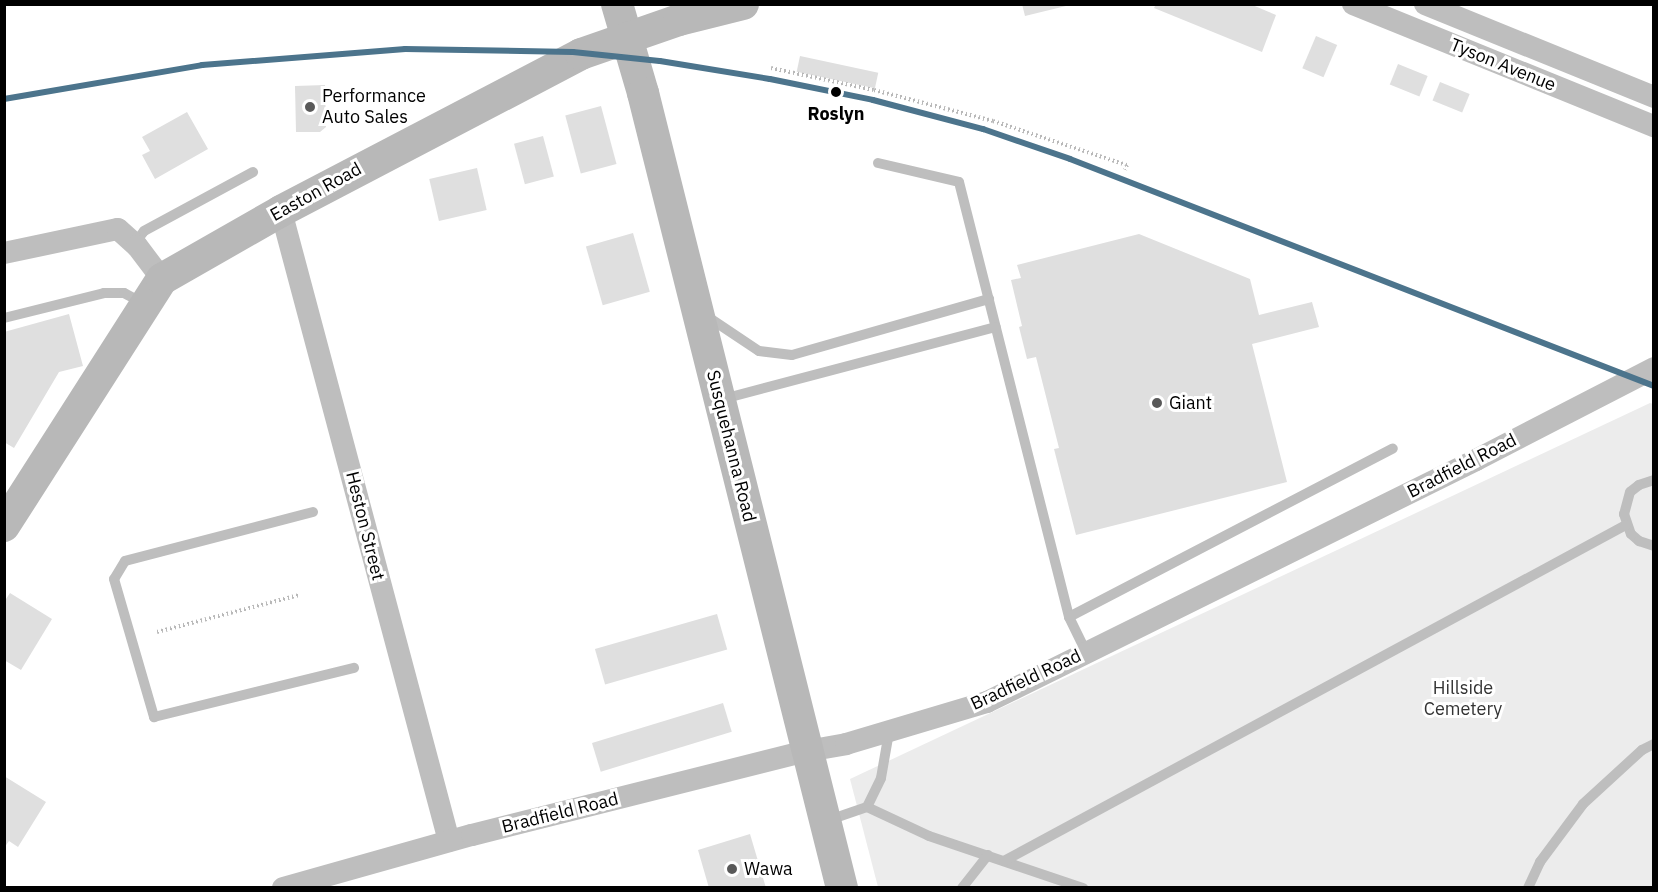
<!DOCTYPE html>
<html>
<head>
<meta charset="utf-8">
<style>
	body { margin:0 }
	#map { position:relative; width:1658px; height:892px; overflow:hidden; background:#fff; font-family:"IBM Plex Sans",sans-serif }
	div>[style] { position:absolute }
	[style*='--x'] { left:calc(var(--x)*1px); top:calc(var(--y)*1px); width:calc(var(--w)*1px); rotate:calc(var(--a)*1deg) }
	.green>* { inset:0; background:#ececec }
	.building>* { inset:0; background:#dfdfdf; transform-origin:0 0 }
	.path>* { height:4px; margin-top:-2px; transform-origin:0; background:repeating-linear-gradient(90deg,#b9b9b9 0 1.5px,transparent 0 4.5px) }
	.lane>* { height:10px; margin:-5px; padding:0 5px; transform-origin:5px; border-radius:5px; background:#bebebe }
	.street>* { height:22px; margin:-11px; padding:0 11px; transform-origin:11px; border-radius:11px; background:#bebebe }
	.secondary>* { height:32px; margin:-16px; padding:0 16px; transform-origin:16px; border-radius:16px; background:#b8b8b8 }
	.rail-1>* { height:6px; margin:-3px; padding:0 3px; transform-origin:3px; border-radius:3px; background:#4c748c }
	.dots>* { width:16px; height:16px; translate:-50% -50%; box-sizing:border-box; border:3px solid #fff; border-radius:50% }
	span { translate:-50% -50%; white-space:nowrap; text-align:center; line-height:1.15; -webkit-text-stroke:6px #fff; paint-order:stroke }
	.street-label { font-size:18px; color:#000 }
	.poi-label { font-size:18px; color:#000 }
	.left { translate:0 -50%; text-align:left }
	.stop-label { font-size:18px; color:#000; font-weight:700 }
	.park-label { font-size:18px; color:#333 }
	.frame { position:absolute; inset:0; border:6px solid #000; pointer-events:none }
</style>
</head>
<body>
<div id="map">
	<div class="green">
		<div style="clip-path:polygon(1650px 403px,1653px 404px,1653px 887px,878px 887px,850px 779px)"></div>
	</div>
	<div class="building">
		<div style="clip-path:polygon(1022px 4px,1070px 4px,1070px 5px,1025px 16px)"></div>
		<div style="clip-path:polygon(1156px 4px,1250px 4px,1276px 15px,1262px 52px,1154px 8px)"></div>
		<div style="left:1316px;top:36px;width:23px;height:35px;rotate:23deg"></div>
		<div style="left:800px;top:56px;width:80px;height:16px;rotate:12deg"></div>
		<div style="left:1398px;top:64px;width:32px;height:22px;rotate:22deg"></div>
		<div style="left:1440px;top:82px;width:32px;height:20px;rotate:22deg"></div>
		<div style="clip-path:polygon(325px 85px,326px 127px,320px 132px,296px 132px,295px 86px)"></div>
		<div style="left:601px;top:106px;width:60px;height:37px;rotate:75deg"></div>
		<div style="clip-path:polygon(187px 112px,208px 149px,155px 179px,142px 155px,150px 151px,142px 137px)"></div>
		<div style="left:543px;top:136px;width:42px;height:30px;rotate:75deg"></div>
		<div style="left:477px;top:168px;width:43px;height:49px;rotate:77deg"></div>
		<div style="left:633px;top:233px;width:61px;height:49px;rotate:74deg"></div>
		<div style="clip-path:polygon(1139px 234px,1250px 279px,1259px 315px,1312px 302px,1319px 327px,1252px 344px,1287px 482px,1076px 535px,1054px 449px,1059px 448px,1036px 357px,1027px 359px,1019px 327px,1022px 326px,1011px 280px,1021px 278px,1017px 265px)"></div>
		<div style="clip-path:polygon(69px 314px,83px 366px,59px 372px,14px 448px,4px 442px,4px 332px)"></div>
		<div style="clip-path:polygon(10px 593px,52px 619px,21px 670px,4px 660px,4px 602px)"></div>
		<div style="left:717px;top:614px;width:37px;height:127px;rotate:74deg"></div>
		<div style="left:723px;top:703px;width:30px;height:137px;rotate:73deg"></div>
		<div style="clip-path:polygon(4px 776px,46px 802px,18px 847px,9px 841px,4px 848px)"></div>
		<div style="clip-path:polygon(750px 834px,766px 888px,709px 888px,698px 850px)"></div>
	</div>
	<div class="path">
		<div style="--x:771;--y:68;--w:105;--a:12.1"></div>
		<div style="--x:874;--y:90;--w:123;--a:14.6"></div>
		<div style="--x:993;--y:121;--w:141;--a:18.2"></div>
		<div style="--x:1127;--y:165;--w:5;--a:112"></div>
		<div style="--x:157;--y:632;--w:147;--a:-14.6"></div>
	</div>
	<div class="lane">
		<div style="--x:878;--y:163;--w:83;--a:13.2"></div>
		<div style="--x:959;--y:182;--w:449;--a:75.8"></div>
		<div style="--x:1069;--y:617;--w:39;--a:64"></div>
		<div style="--x:134;--y:244;--w:16;--a:-52"></div>
		<div style="--x:144;--y:231;--w:124;--a:-28.4"></div>
		<div style="--x:705;--y:315;--w:65;--a:33.7"></div>
		<div style="--x:759;--y:351;--w:33;--a:7"></div>
		<div style="--x:792;--y:355;--w:205;--a:-15.9"></div>
		<div style="--x:4;--y:318;--w:103;--a:-14"></div>
		<div style="--x:104;--y:293;--w:20;--a:0"></div>
		<div style="--x:124;--y:293;--w:21;--a:28"></div>
		<div style="--x:723;--y:399;--w:282;--a:-14.8"></div>
		<div style="--x:1654;--y:480;--w:16;--a:162"></div>
		<div style="--x:1639;--y:485;--w:11;--a:142"></div>
		<div style="--x:1630;--y:492;--w:23;--a:105"></div>
		<div style="--x:1624;--y:514;--w:21;--a:71"></div>
		<div style="--x:1631;--y:534;--w:11;--a:41"></div>
		<div style="--x:1639;--y:541;--w:16;--a:18"></div>
		<div style="--x:313;--y:512;--w:194;--a:165.4"></div>
		<div style="--x:125;--y:561;--w:21;--a:121"></div>
		<div style="--x:114;--y:579;--w:144;--a:73.8"></div>
		<div style="--x:154;--y:717;--w:206;--a:-13.8"></div>
		<div style="--x:1069;--y:617;--w:365;--a:-27.5"></div>
		<div style="--x:867;--y:807;--w:68;--a:25.1"></div>
		<div style="--x:929;--y:836;--w:163;--a:18.7"></div>
		<div style="--x:829;--y:820;--w:40;--a:-18.9"></div>
		<div style="--x:867;--y:807;--w:32;--a:-64"></div>
		<div style="--x:881;--y:778;--w:47;--a:-80.1"></div>
		<div style="--x:1004;--y:861;--w:707;--a:-28.38"></div>
		<div style="--x:962;--y:888;--w:42;--a:-51.8"></div>
		<div style="--x:1528;--y:888;--w:29;--a:-65"></div>
		<div style="--x:1540;--y:862;--w:72;--a:-53.4"></div>
		<div style="--x:1583;--y:804;--w:80;--a:-42.5"></div>
		<div style="--x:1642;--y:750;--w:13;--a:-27"></div>
	</div>
	<div class="street">
		<div style="--x:1353;--y:4;--w:325;--a:22.1"></div>
		<div style="--x:1425;--y:4;--w:247;--a:22.1"></div>
		<div style="--x:281;--y:211;--w:652;--a:75.07"></div>
		<div style="--x:4;--y:253;--w:116;--a:-11.9"></div>
		<div style="--x:118;--y:229;--w:25;--a:42"></div>
		<div style="--x:137;--y:246;--w:41;--a:52.9"></div>
		<div style="--x:283;--y:888;--w:196;--a:-15.7"></div>
		<div style="--x:472;--y:835;--w:345;--a:-14.1"></div>
		<div style="--x:807;--y:751;--w:40;--a:-10"></div>
		<div style="--x:846;--y:744;--w:147;--a:-16.6"></div>
		<div style="--x:987;--y:702;--w:546;--a:-26.33"></div>
		<div style="--x:1476;--y:460;--w:200;--a:-27.3"></div>
	</div>
	<div class="secondary">
		<div style="--x:617;--y:4;--w:93;--a:73.7"></div>
		<div style="--x:643;--y:93;--w:820;--a:75.95"></div>
		<div style="--x:4;--y:526;--w:293;--a:-57.4"></div>
		<div style="--x:162;--y:279;--w:137;--a:-29.7"></div>
		<div style="--x:281;--y:211;--w:339;--a:-27.6"></div>
		<div style="--x:581;--y:54;--w:104;--a:-19.1"></div>
		<div style="--x:679;--y:20;--w:66;--a:-14"></div>
	</div>
	<div class="rail-1">
		<div style="--x:4;--y:99;--w:201;--a:-9.7"></div>
		<div style="--x:202;--y:65;--w:204;--a:-4.5"></div>
		<div style="--x:405;--y:49;--w:168;--a:1"></div>
		<div style="--x:573;--y:52;--w:87;--a:5.9"></div>
		<div style="--x:660;--y:61;--w:111;--a:9.3"></div>
		<div style="--x:770;--y:79;--w:105;--a:11.5"></div>
		<div style="--x:873;--y:100;--w:114;--a:14.8"></div>
		<div style="--x:983;--y:129;--w:92;--a:19"></div>
		<div style="--x:1070;--y:159;--w:627;--a:21.24"></div>
	</div>
	<div class="dots">
		<div style="left:836px;top:92px;background:#000"></div>
		<div style="left:310px;top:107px;background:#595959"></div>
		<div style="left:1157px;top:403px;background:#595959"></div>
		<div style="left:732px;top:869px;background:#595959"></div>
	</div>
	<div class="street-label">
		<span style="left:1503px;top:65px;rotate:22deg">Tyson Avenue</span>
		<span style="left:316px;top:192px;rotate:-29deg">Easton Road</span>
		<span style="left:731px;top:446px;rotate:76deg">Susquehanna Road</span>
		<span style="left:1462px;top:466px;rotate:-27deg">Bradfield Road</span>
		<span style="left:365px;top:526px;rotate:76deg">Heston Street</span>
		<span style="left:1026px;top:680px;rotate:-25deg">Bradfield Road</span>
		<span style="left:560px;top:813px;rotate:-14deg">Bradfield Road</span>
	</div>
	<div class="poi-label">
		<span class="left" style="left:322px;top:107px">Performance<br>Auto Sales</span>
		<span class="left" style="left:1169px;top:403px">Giant</span>
		<span class="left" style="left:744px;top:869px">Wawa</span>
	</div>
	<div class="stop-label">
		<span style="left:836px;top:114px">Roslyn</span>
	</div>
	<div class="park-label">
		<span style="left:1463px;top:699px">Hillside<br>Cemetery</span>
	</div>
	<div class="frame"></div>
</div>
</body>
</html>
